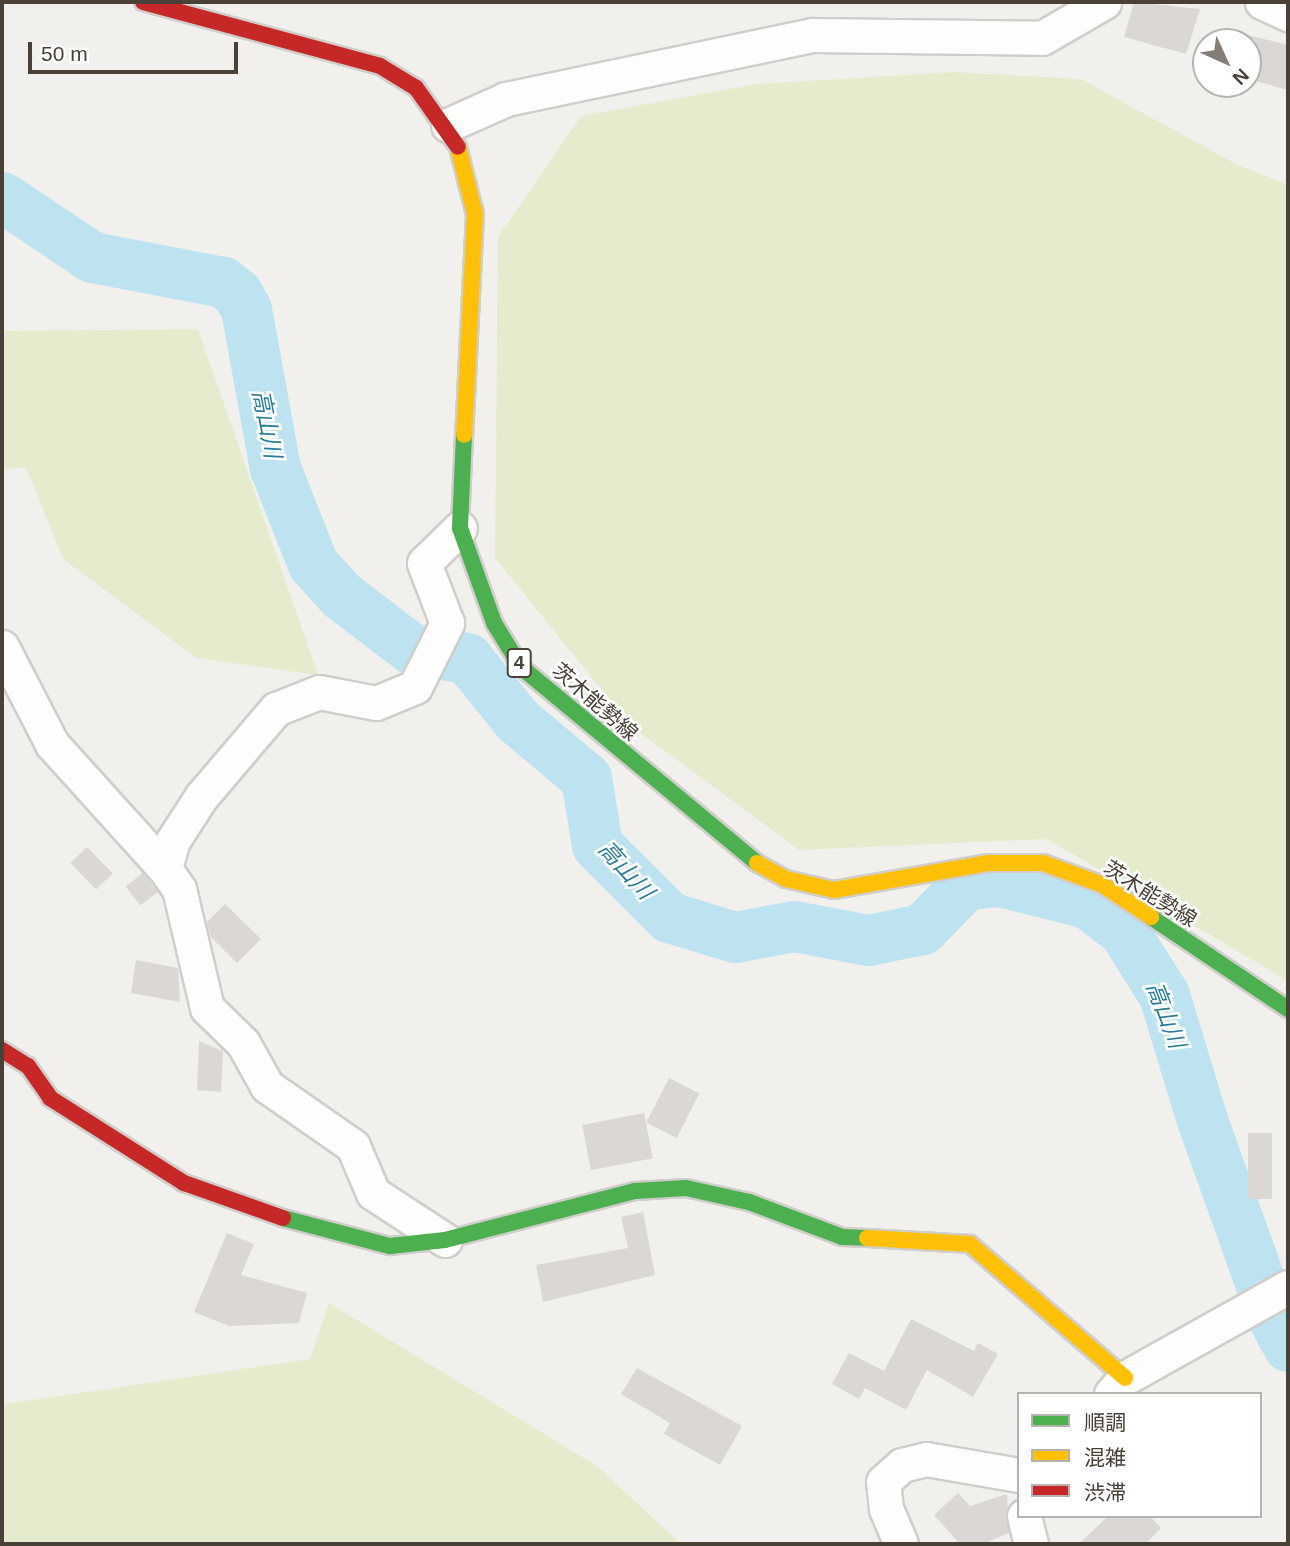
<!DOCTYPE html>
<html>
<head>
<meta charset="utf-8">
<style>
	body { margin:0 }
	#map { position:relative; width:1290px; height:1546px; overflow:hidden; background:#f2f0ed; font-family:Helvetica,"Noto Sans JP",sans-serif }
	div>[style] { position:absolute }
	[style*='--x'] { left:calc(var(--x)*1px); top:calc(var(--y)*1px); width:calc(var(--w)*1px); rotate:calc(var(--a)*1deg) }
	.green>* { inset:0; background:#e4eccd }
	.river>* { height:51px; margin:-25.5px; padding:0 25.5px; transform-origin:25.5px; border-radius:25.5px; background:#bee3f0 }
	.building>* { inset:0; background:#dad7d4; transform-origin:0 0 }
	.roads { filter:drop-shadow(2px 0 #d0cecb) drop-shadow(-2px 0 #d0cecb) drop-shadow(0 2px #d0cecb) drop-shadow(0 -2px #d0cecb) }
	.street>* { height:33px; margin:-16.5px; padding:0 16.5px; transform-origin:16.5px; border-radius:16.5px; background:#fdfdfc }
	.fast>* { height:16px; margin:-8px; padding:0 8px; transform-origin:8px; border-radius:8px; background:#4caf50 }
	.slow>* { height:16px; margin:-8px; padding:0 8px; transform-origin:8px; border-radius:8px; background:#ffc107 }
	.jam>* { height:16px; margin:-8px; padding:0 8px; transform-origin:8px; border-radius:8px; background:#c62828 }
	span { translate:-50% -50%; white-space:nowrap; text-align:center; line-height:1.15; -webkit-text-stroke:5px #fff; paint-order:stroke }
	.shield-label span { padding:2px 5px; background:#fff; border:2px solid; border-radius:5px; -webkit-text-stroke-width:0 }
	.shield-label { font-size:19px; color:#494038; font-weight:700 }
	.street-label { font-size:21px; color:#494038 }
	.water-label { font-size:23px; color:#2b7d9d; font-style:italic }
	.frame { position:absolute; inset:0; border:4px solid #494038; pointer-events:none }
	.legend { position:absolute; left:1017px; top:1392px; width:245px; height:126px; box-sizing:border-box; background:#fff; border:2px solid #b6b3af; margin:0; padding:9px 12px; list-style:none; font-size:21px; color:#494038 }
	.legend li { display:flex; align-items:center; gap:14px; height:35px }
	.legend b { width:35px; border:2px solid #b6b3af }
	.north { position:absolute; left:1192px; top:28px; width:70px; height:70px; box-sizing:border-box; background:#fff; border:2px solid #b6b3af; border-radius:50%; rotate:135deg; font-size:19px; font-weight:700; line-height:28px; text-align:center; color:#494038 }
	.north::after { content:''; display:block; margin:auto; width:24px; height:32px; background:#847e77; clip-path:polygon(50% 0,100% 100%,50% 72%,0 100%) }
	.scale { position:absolute; left:28px; top:42px; width:210px; height:32px; box-sizing:border-box; border:4px solid #494038; border-top:0; padding-left:9px; font-size:21px; line-height:24px; white-space:nowrap; color:#494038; -webkit-text-stroke:5px #fff; paint-order:stroke }
</style>
</head>
<body>
<div id="map">
	<div class="green">
		<div style="clip-path:polygon(953px 72px,1081px 79px,1236px 164px,1288px 185px,1288px 981px,1047px 839px,799px 850px,631px 726px,495px 558px,498px 237px,581px 116px,757px 84px)"></div>
		<div style="clip-path:polygon(198px 329px,318px 675px,196px 658px,63px 559px,26px 468px,2px 469px,2px 331px)"></div>
		<div style="clip-path:polygon(329px 1303px,597px 1466px,681px 1544px,2px 1544px,2px 1397px,5px 1404px,310px 1359px)"></div>
	</div>
	<div class="river">
		<div style="--x:2;--y:197;--w:108;--a:33.7"></div>
		<div style="--x:92;--y:257;--w:133;--a:10.8"></div>
		<div style="--x:223;--y:282;--w:18;--a:38"></div>
		<div style="--x:237;--y:293;--w:18;--a:61"></div>
		<div style="--x:246;--y:309;--w:162;--a:79.7"></div>
		<div style="--x:275;--y:468;--w:103;--a:68.4"></div>
		<div style="--x:313;--y:564;--w:42;--a:47.9"></div>
		<div style="--x:341;--y:595;--w:89;--a:37.3"></div>
		<div style="--x:412;--y:649;--w:56;--a:9.3"></div>
		<div style="--x:467;--y:658;--w:80;--a:51.1"></div>
		<div style="--x:517;--y:720;--w:90;--a:40"></div>
		<div style="--x:586;--y:778;--w:68;--a:80.7"></div>
		<div style="--x:597;--y:845;--w:102;--a:45"></div>
		<div style="--x:669;--y:917;--w:69;--a:16.9"></div>
		<div style="--x:735;--y:937;--w:60;--a:-10.6"></div>
		<div style="--x:794;--y:926;--w:75;--a:10.7"></div>
		<div style="--x:868;--y:940;--w:55;--a:-11.5"></div>
		<div style="--x:922;--y:929;--w:63;--a:-45.6"></div>
		<div style="--x:966;--y:884;--w:34;--a:-5"></div>
		<div style="--x:1000;--y:881;--w:90;--a:14.2"></div>
		<div style="--x:1087;--y:903;--w:45;--a:36.9"></div>
		<div style="--x:1123;--y:930;--w:77;--a:57.8"></div>
		<div style="--x:1164;--y:995;--w:131;--a:73.1"></div>
		<div style="--x:1202;--y:1120;--w:208;--a:70.3"></div>
		<div style="--x:1272;--y:1316;--w:34;--a:62"></div>
	</div>
	<div class="building">
		<div style="clip-path:polygon(1134px 2px,1200px 9px,1186px 54px,1124px 37px)"></div>
		<div style="clip-path:polygon(1248px 35px,1288px 45px,1288px 90px,1248px 79px)"></div>
		<div style="left:87px;top:847px;width:37px;height:23px;rotate:46deg"></div>
		<div style="left:143px;top:873px;width:24px;height:22px;rotate:52deg"></div>
		<div style="clip-path:polygon(225px 904px,261px 939px,237px 963px,211px 937px,207px 922px)"></div>
		<div style="clip-path:polygon(136px 960px,178px 968px,180px 1002px,131px 993px)"></div>
		<div style="clip-path:polygon(199px 1041px,223px 1051px,221px 1092px,197px 1090px)"></div>
		<div style="left:669px;top:1078px;width:34px;height:50px;rotate:27deg"></div>
		<div style="left:644px;top:1113px;width:46px;height:63px;rotate:79deg"></div>
		<div style="left:1248px;top:1133px;width:24px;height:66px"></div>
		<div style="clip-path:polygon(643px 1212px,655px 1275px,543px 1302px,536px 1265px,628px 1248px,621px 1217px)"></div>
		<div style="clip-path:polygon(227px 1233px,254px 1244px,241px 1275px,307px 1293px,299px 1323px,229px 1326px,194px 1312px)"></div>
		<div style="clip-path:polygon(911px 1319px,974px 1351px,978px 1343px,998px 1354px,973px 1397px,927px 1370px,906px 1410px,865px 1388px,859px 1399px,832px 1384px,849px 1353px,884px 1371px)"></div>
		<div style="clip-path:polygon(637px 1368px,742px 1426px,720px 1465px,664px 1434px,670px 1423px,621px 1394px)"></div>
		<div style="clip-path:polygon(958px 1493px,970px 1506px,1007px 1494px,1009px 1533px,983px 1544px,960px 1544px,934px 1515px)"></div>
		<div style="clip-path:polygon(1108px 1516px,1150px 1516px,1161px 1528px,1145px 1544px,1079px 1544px)"></div>
	</div>
	<div class="roads">
		<div class="street">
			<div style="--x:1262;--y:2;--w:29;--a:25"></div>
			<div style="--x:448;--y:125;--w:64;--a:-24.1"></div>
			<div style="--x:506;--y:99;--w:313;--a:-11.8"></div>
			<div style="--x:812;--y:35;--w:230;--a:0.7"></div>
			<div style="--x:1042;--y:38;--w:72;--a:-30.1"></div>
			<div style="--x:2;--y:647;--w:109;--a:62.7"></div>
			<div style="--x:52;--y:744;--w:169;--a:47.9"></div>
			<div style="--x:445;--y:1240;--w:86;--a:-146.9"></div>
			<div style="--x:373;--y:1193;--w:51;--a:-113.1"></div>
			<div style="--x:353;--y:1146;--w:105;--a:-145.1"></div>
			<div style="--x:267;--y:1086;--w:49;--a:-119.2"></div>
			<div style="--x:243;--y:1043;--w:50;--a:-135.8"></div>
			<div style="--x:207;--y:1008;--w:122;--a:-103.2"></div>
			<div style="--x:179;--y:889;--w:24;--a:-125"></div>
			<div style="--x:165;--y:869;--w:28;--a:-75"></div>
			<div style="--x:172;--y:842;--w:54;--a:-57.2"></div>
			<div style="--x:201;--y:797;--w:116;--a:-49.6"></div>
			<div style="--x:276;--y:709;--w:46;--a:-21.6"></div>
			<div style="--x:319;--y:692;--w:58;--a:10.9"></div>
			<div style="--x:376;--y:703;--w:42;--a:-22.3"></div>
			<div style="--x:415;--y:687;--w:72;--a:-63.4"></div>
			<div style="--x:447;--y:623;--w:64;--a:-111"></div>
			<div style="--x:424;--y:563;--w:50;--a:-44.2"></div>
			<div style="--x:1111;--y:1394;--w:21;--a:-49"></div>
			<div style="--x:1125;--y:1378;--w:187;--a:-29.2"></div>
			<div style="--x:1024;--y:1516;--w:29;--a:76"></div>
			<div style="--x:901;--y:1544;--w:38;--a:-113"></div>
			<div style="--x:886;--y:1509;--w:27;--a:-96"></div>
			<div style="--x:883;--y:1482;--w:25;--a:-42"></div>
			<div style="--x:902;--y:1465;--w:25;--a:-14"></div>
			<div style="--x:926;--y:1459;--w:94;--a:9.8"></div>
		</div>
		<div class="fast">
			<div style="--x:464;--y:435;--w:93;--a:92.5"></div>
			<div style="--x:460;--y:528;--w:101;--a:70.3"></div>
			<div style="--x:494;--y:623;--w:52;--a:58.5"></div>
			<div style="--x:521;--y:667;--w:307;--a:39.7"></div>
			<div style="--x:1151;--y:917;--w:165;--a:33.9"></div>
			<div style="--x:283;--y:1218;--w:111;--a:14.7"></div>
			<div style="--x:390;--y:1246;--w:55;--a:-6.2"></div>
			<div style="--x:445;--y:1240;--w:196;--a:-14.5"></div>
			<div style="--x:635;--y:1191;--w:51;--a:-3.4"></div>
			<div style="--x:686;--y:1188;--w:65;--a:12.5"></div>
			<div style="--x:749;--y:1202;--w:99;--a:20.6"></div>
			<div style="--x:842;--y:1237;--w:25;--a:2"></div>
		</div>
		<div class="slow">
			<div style="--x:458;--y:147;--w:69;--a:75.8"></div>
			<div style="--x:475;--y:214;--w:221;--a:92.8"></div>
			<div style="--x:757;--y:863;--w:33;--a:29"></div>
			<div style="--x:786;--y:879;--w:49;--a:12.9"></div>
			<div style="--x:834;--y:890;--w:156;--a:-9.9"></div>
			<div style="--x:988;--y:863;--w:55;--a:0"></div>
			<div style="--x:1043;--y:863;--w:64;--a:20.1"></div>
			<div style="--x:1103;--y:885;--w:58;--a:33.7"></div>
			<div style="--x:867;--y:1238;--w:103;--a:3.3"></div>
			<div style="--x:970;--y:1244;--w:205;--a:40.8"></div>
		</div>
		<div class="jam">
			<div style="--x:143;--y:2;--w:245;--a:15.1"></div>
			<div style="--x:380;--y:66;--w:42;--a:31.4"></div>
			<div style="--x:416;--y:88;--w:72;--a:54.6"></div>
			<div style="--x:2;--y:1050;--w:31;--a:32"></div>
			<div style="--x:28;--y:1066;--w:39;--a:55"></div>
			<div style="--x:50;--y:1098;--w:159;--a:32.4"></div>
			<div style="--x:184;--y:1183;--w:105;--a:19.5"></div>
		</div>
	</div>
	<div class="shield-label">
		<span style="left:519px;top:663px">4</span>
	</div>
	<div class="street-label">
		<span style="left:595px;top:702px;rotate:41deg">茨木能勢線</span>
		<span style="left:1150px;top:894px;rotate:32deg">茨木能勢線</span>
	</div>
	<div class="water-label">
		<span style="left:267px;top:424px;rotate:79deg">高山川</span>
		<span style="left:626px;top:870px;rotate:48deg">高山川</span>
		<span style="left:1166px;top:1015px;rotate:69deg">高山川</span>
	</div>
	<div class="frame"></div>
	<ul class="legend">
	<li><b style="height:9px;background:#4caf50"></b>順調</li>
	<li><b style="height:9px;background:#ffc107"></b>混雑</li>
	<li><b style="height:9px;background:#c62828"></b>渋滞</li>
	</ul>
	<div class="north">N</div>
	<div class="scale">50 m</div>
</div>
</body>
</html>
